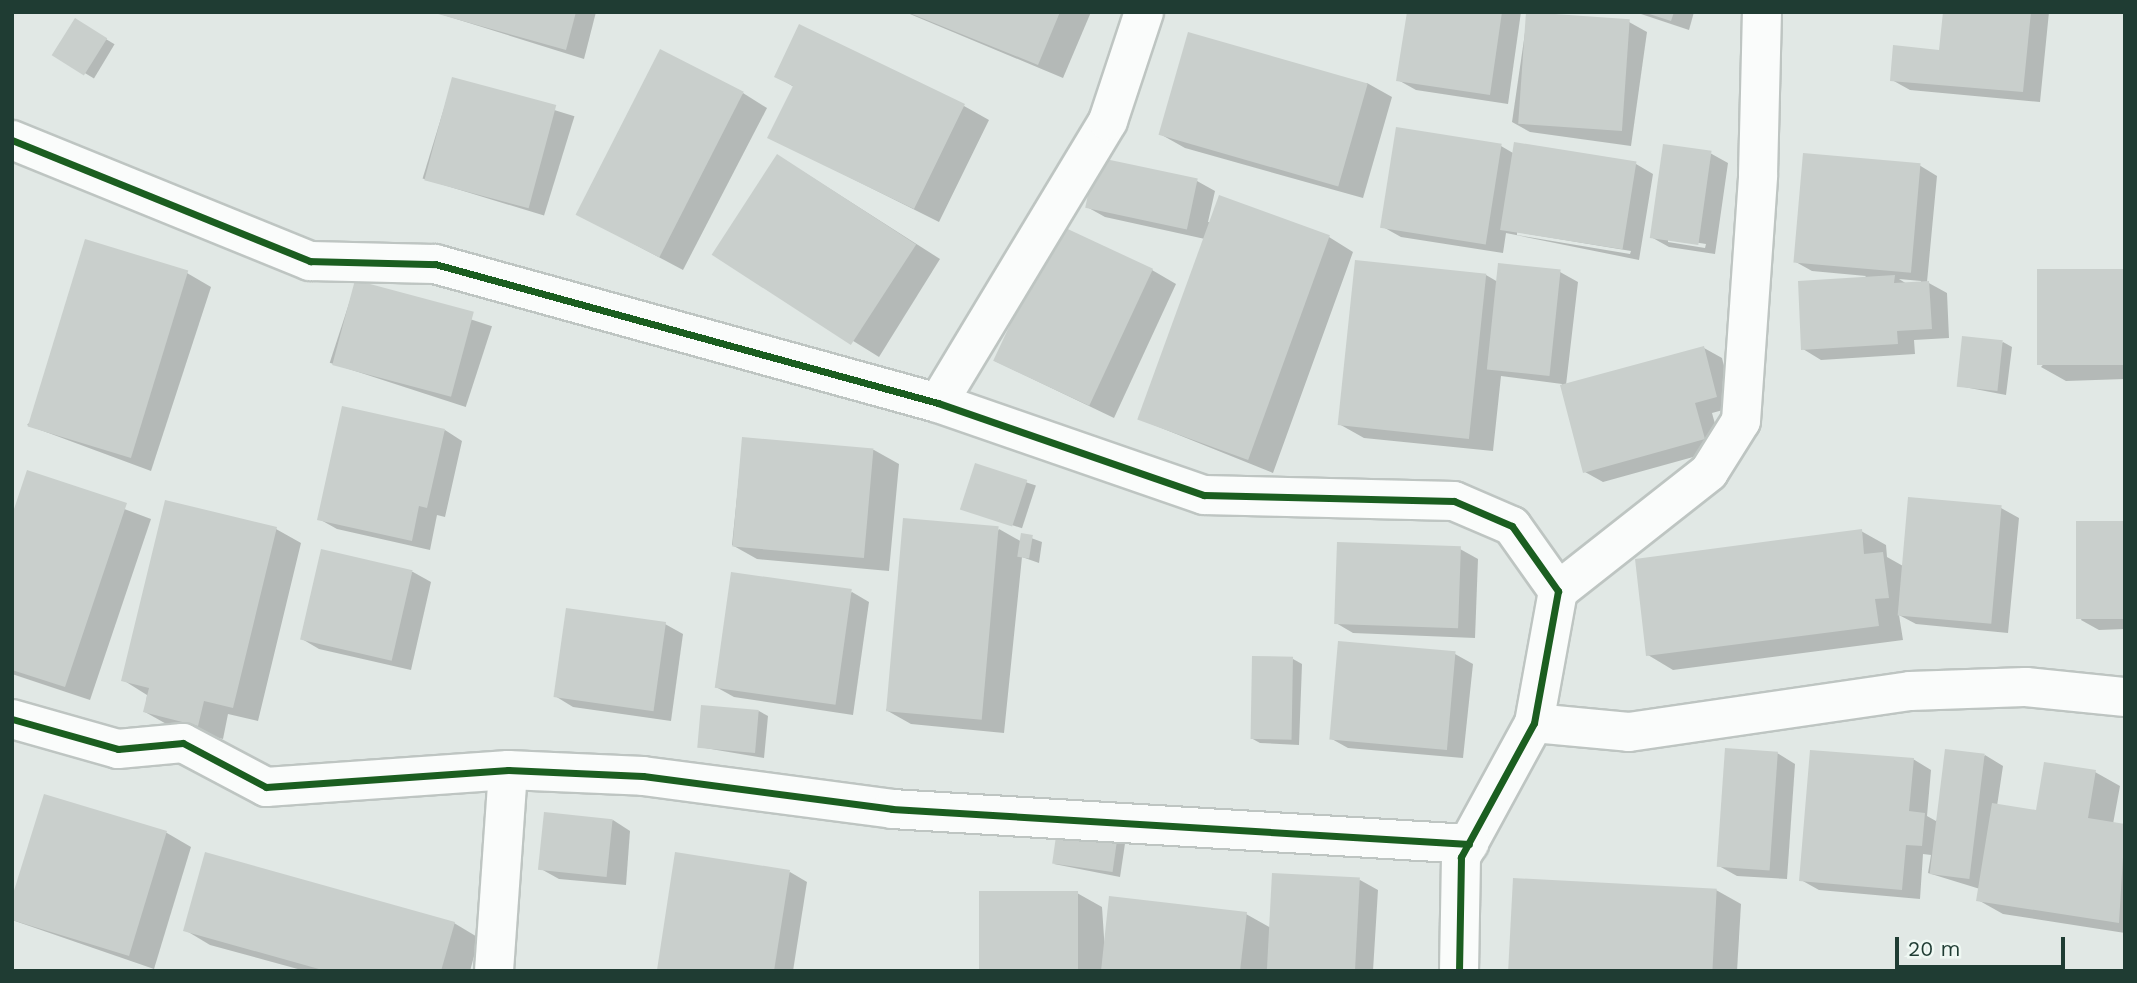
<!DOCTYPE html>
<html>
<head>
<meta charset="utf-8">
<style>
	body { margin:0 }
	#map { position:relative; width:2137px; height:983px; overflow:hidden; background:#e1e8e5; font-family:"Work Sans",sans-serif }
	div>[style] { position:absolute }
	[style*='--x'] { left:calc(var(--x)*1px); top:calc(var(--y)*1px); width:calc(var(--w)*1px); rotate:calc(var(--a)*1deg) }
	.shadow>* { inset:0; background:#0003; transform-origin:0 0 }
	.building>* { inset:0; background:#c9cfcc; transform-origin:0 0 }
	.roads { filter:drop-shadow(2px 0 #bec5c2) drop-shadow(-2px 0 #bec5c2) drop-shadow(0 2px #bec5c2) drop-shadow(0 -2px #bec5c2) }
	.street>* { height:38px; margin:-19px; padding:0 19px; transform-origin:19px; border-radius:19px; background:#fafcfb }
	.cycleway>* { height:7px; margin:-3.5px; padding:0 3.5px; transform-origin:3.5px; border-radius:3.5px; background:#1b5e20 }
	span { translate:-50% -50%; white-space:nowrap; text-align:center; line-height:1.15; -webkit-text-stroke:5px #eff8f3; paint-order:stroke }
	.frame { position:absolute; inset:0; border:14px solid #1f3c33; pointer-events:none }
	.scale { position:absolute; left:1895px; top:937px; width:170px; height:32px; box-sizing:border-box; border:4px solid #1f3c33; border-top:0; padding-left:9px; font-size:21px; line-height:24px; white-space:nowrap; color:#1f3c33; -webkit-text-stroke:5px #eff8f3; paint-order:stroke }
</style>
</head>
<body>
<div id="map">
	<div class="shadow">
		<div style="clip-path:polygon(596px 12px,584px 59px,437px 13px,437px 12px)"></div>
		<div style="clip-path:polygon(905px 12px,1091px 12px,1063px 78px)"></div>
		<div style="clip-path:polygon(1408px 12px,1521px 12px,1508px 104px,1416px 90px,1398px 80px)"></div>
		<div style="clip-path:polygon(1528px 12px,1629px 22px,1647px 32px,1631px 146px,1530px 132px,1512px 122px)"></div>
		<div style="clip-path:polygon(1635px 12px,1694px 12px,1689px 30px)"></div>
		<div style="clip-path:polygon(1944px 12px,2049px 12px,2040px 102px,1910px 90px,1892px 80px,1941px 52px)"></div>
		<div style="left:76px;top:21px;width:45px;height:40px;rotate:31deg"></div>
		<div style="clip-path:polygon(776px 76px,964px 106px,989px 120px,939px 222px,769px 137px,794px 87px)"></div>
		<div style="left:453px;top:79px;width:127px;height:104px;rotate:17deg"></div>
		<div style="clip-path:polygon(1367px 83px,1392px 97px,1363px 198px,1185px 148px,1160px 134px)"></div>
		<div style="clip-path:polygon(743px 93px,767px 108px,683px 270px,602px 227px)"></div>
		<div style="clip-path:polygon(evenodd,1501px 146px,1513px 153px,1636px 164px,1653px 174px,1639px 260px,1506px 233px,1503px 253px,1401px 237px,1383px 227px,1501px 146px,1517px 232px,1631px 251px,1630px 254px,1517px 235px,1517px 232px)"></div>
		<div style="clip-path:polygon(evenodd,1710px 153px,1728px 163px,1715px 254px,1669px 247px,1651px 237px,1710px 153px,1668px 238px,1706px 244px,1705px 248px,1668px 242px,1668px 238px)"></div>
		<div style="clip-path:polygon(evenodd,1919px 165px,1937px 176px,1927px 282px,1947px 293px,1949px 338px,1914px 340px,1915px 354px,1821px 360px,1803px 349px,1866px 276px,1812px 271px,1794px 261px,1919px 165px,1899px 279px,1921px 281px,1921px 283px,1907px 284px,1899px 279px)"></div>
		<div style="clip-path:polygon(802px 171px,940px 259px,879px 357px,715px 255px)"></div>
		<div style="clip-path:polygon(1197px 181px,1215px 191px,1208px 222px,1329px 237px,1353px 252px,1273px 473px,1139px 419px,1205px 239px,1105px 217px,1087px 207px)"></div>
		<div style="clip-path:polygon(1357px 262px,1486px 275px,1498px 282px,1560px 272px,1578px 282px,1566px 385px,1704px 348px,1722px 358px,1734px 407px,1712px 413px,1722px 449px,1603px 482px,1585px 472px,1562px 384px,1501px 376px,1493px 451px,1364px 438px,1339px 424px)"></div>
		<div style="clip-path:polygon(1152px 270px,1176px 284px,1114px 418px,995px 361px)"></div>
		<div style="clip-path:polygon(2125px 271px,2125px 379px,2066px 381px,2041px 367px)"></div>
		<div style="clip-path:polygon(187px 273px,211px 287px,151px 471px,27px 425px)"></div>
		<div style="left:356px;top:282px;width:143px;height:85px;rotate:18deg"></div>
		<div style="clip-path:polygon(2003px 342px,2012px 347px,2006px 395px,1959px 386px)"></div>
		<div style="clip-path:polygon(445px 430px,462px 441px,445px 517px,437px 515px,430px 550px,337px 529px,319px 519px)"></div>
		<div style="clip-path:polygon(743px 439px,874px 450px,899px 464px,889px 571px,757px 559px,732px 545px)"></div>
		<div style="left:976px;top:466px;width:63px;height:45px;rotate:18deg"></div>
		<div style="clip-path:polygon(28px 473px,151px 519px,90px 700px,12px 674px,12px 521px)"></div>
		<div style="clip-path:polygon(2001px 508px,2019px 518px,2008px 633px,1916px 624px,1899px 615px,1903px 640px,1673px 670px,1648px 655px,1861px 531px,1886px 545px,1887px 557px,1903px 566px)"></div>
		<div style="clip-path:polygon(2125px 523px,2125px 629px,2099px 630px,2081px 620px)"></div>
		<div style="clip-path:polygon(276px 529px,301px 543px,258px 721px,228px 714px,223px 739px,170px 726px,145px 712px,147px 695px,123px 680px)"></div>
		<div style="clip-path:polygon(999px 529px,1022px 542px,1023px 535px,1042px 542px,1039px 563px,1022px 557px,1004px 733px,911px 724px,886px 710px)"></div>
		<div style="clip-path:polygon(1460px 549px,1478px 559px,1475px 638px,1353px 633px,1336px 623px)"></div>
		<div style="clip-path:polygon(322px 551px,413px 572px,431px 582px,411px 670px,319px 649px,302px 639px)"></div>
		<div style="clip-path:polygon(852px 592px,869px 602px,853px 715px,734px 697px,716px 687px)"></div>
		<div style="clip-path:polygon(665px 624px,683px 634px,671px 721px,573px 707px,555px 696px)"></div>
		<div style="clip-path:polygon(1455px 654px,1473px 664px,1463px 758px,1348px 748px,1330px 738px)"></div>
		<div style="clip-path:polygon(1293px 659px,1302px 664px,1299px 745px,1260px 743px,1251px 738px)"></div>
		<div style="clip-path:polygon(759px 711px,768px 716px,764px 758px,699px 747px)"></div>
		<div style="clip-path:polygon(1777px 753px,1795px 764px,1787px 879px,1737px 876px,1719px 866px)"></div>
		<div style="clip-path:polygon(1985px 755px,2003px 766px,1997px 806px,2038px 812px,2095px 772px,2120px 786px,2113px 824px,2125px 826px,2125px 933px,2003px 914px,1978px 900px,1980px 889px,1928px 873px,1931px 855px,1923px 854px,1920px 899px,1819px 890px,1801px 880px,1913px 759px,1931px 770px,1927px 816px,1936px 821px)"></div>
		<div style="clip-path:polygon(45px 796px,167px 833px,191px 847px,154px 969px,12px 920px)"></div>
		<div style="clip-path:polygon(613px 820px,630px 831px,626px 885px,559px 879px,541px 869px)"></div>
		<div style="clip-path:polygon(1126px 837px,1120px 877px,1054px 864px)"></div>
		<div style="clip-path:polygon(790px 872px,807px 882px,793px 971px,659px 969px)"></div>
		<div style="clip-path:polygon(1360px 880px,1378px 890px,1373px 971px,981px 971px,1077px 893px,1102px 907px,1105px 952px,1246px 914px,1271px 928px)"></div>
		<div style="clip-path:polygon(1716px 890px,1741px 904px,1737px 971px,1509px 971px)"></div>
		<div style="clip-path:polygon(454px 923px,479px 938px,470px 971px,305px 971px,210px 945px,185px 930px)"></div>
	</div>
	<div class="building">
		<div style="clip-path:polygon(431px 12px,576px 12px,566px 50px)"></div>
		<div style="clip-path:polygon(907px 12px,1060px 12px,1038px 65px)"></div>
		<div style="clip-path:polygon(1407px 12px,1502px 12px,1490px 95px,1396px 81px)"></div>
		<div style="left:1526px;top:12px;width:104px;height:112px;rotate:4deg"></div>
		<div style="clip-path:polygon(1643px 12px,1674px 12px,1671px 21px)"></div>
		<div style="clip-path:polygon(1943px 12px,2031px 12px,2023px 92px,1890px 81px,1893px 45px,1939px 50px)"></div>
		<div style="left:75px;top:18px;width:38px;height:44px;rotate:32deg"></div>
		<div style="clip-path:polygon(799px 24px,965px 104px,914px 209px,767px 138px,793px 86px,774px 77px)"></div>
		<div style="left:1188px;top:32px;width:187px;height:107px;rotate:16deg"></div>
		<div style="left:660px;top:49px;width:94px;height:186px;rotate:27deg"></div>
		<div style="left:452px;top:77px;width:108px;height:107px;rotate:15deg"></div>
		<div style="left:1396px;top:127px;width:107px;height:102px;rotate:9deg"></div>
		<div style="left:1514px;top:142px;width:124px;height:89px;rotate:9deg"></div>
		<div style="left:1663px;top:144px;width:49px;height:95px;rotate:8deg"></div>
		<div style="left:1803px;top:153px;width:118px;height:110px;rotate:5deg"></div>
		<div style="left:777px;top:154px;width:166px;height:120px;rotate:33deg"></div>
		<div style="left:1096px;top:157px;width:104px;height:52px;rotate:12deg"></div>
		<div style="left:1219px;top:195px;width:118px;height:239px;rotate:20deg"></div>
		<div style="left:1057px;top:224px;width:106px;height:151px;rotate:25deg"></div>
		<div style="left:85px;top:239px;width:108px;height:196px;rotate:17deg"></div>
		<div style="left:1355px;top:260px;width:132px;height:166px;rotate:6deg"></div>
		<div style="left:1498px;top:263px;width:63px;height:107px;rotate:6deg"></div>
		<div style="left:2125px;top:269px;width:96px;height:88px;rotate:90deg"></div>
		<div style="clip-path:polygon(1895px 275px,1894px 283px,1929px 281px,1932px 329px,1897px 331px,1898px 344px,1801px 350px,1798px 281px)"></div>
		<div style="left:355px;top:280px;width:123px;height:88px;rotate:15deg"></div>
		<div style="left:1962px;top:336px;width:41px;height:51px;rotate:6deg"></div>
		<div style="clip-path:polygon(1704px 346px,1717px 397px,1695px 403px,1705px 439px,1583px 473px,1560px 385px)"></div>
		<div style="clip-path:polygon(342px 406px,445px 429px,427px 508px,419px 506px,412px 541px,317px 520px)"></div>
		<div style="left:742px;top:437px;width:132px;height:110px;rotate:5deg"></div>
		<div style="left:975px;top:463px;width:55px;height:49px;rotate:18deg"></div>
		<div style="clip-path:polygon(27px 470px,127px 503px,65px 687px,12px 670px,12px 515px)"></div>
		<div style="left:1908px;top:497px;width:94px;height:119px;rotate:5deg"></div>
		<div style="clip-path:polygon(165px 500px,277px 527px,233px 708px,204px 701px,198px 726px,143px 712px,149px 688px,121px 681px)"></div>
		<div style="left:903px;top:518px;width:96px;height:194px;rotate:5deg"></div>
		<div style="left:2125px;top:521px;width:98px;height:49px;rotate:90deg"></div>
		<div style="clip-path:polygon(1862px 529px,1864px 554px,1883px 552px,1889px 598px,1875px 599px,1879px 626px,1646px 656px,1635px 559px)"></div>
		<div style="left:1021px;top:533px;width:12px;height:24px;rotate:9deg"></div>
		<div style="left:1337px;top:542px;width:124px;height:82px;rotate:2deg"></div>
		<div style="left:321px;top:549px;width:94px;height:93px;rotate:13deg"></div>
		<div style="left:731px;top:572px;width:122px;height:117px;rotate:8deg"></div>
		<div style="left:566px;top:608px;width:101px;height:90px;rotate:8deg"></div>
		<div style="left:1338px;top:641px;width:118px;height:99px;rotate:5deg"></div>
		<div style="left:1252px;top:656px;width:41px;height:83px;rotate:1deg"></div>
		<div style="left:701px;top:705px;width:58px;height:43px;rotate:5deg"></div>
		<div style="left:1725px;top:748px;width:53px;height:119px;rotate:4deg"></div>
		<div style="left:1945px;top:749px;width:40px;height:126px;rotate:7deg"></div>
		<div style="clip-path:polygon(1810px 750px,1914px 758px,1909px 811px,1925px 813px,1922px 846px,1906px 845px,1902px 890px,1799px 881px)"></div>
		<div style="clip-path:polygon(2044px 762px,2096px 770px,2088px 818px,2125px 824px,2119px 923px,1976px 901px,1992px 803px,2036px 810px)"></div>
		<div style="clip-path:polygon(44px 794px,167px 831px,129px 956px,12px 920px,12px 897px)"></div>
		<div style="left:544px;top:812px;width:69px;height:58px;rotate:6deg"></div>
		<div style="left:1058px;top:822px;width:61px;height:42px;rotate:8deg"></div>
		<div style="clip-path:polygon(205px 852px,455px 922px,441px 971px,326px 971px,183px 931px)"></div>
		<div style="clip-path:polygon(675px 852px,790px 870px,774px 971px,657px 970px)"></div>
		<div style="left:1272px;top:873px;width:88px;height:98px;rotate:3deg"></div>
		<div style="left:1513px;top:878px;width:204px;height:93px;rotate:3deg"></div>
		<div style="left:979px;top:891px;width:99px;height:80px"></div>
		<div style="clip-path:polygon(1109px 896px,1247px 912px,1240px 971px,1101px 971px)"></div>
	</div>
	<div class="roads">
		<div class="street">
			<div style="--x:12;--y:140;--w:322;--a:22.1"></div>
			<div style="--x:310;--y:261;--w:125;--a:1.4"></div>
			<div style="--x:435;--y:264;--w:522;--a:15.45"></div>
			<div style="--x:938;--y:403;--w:281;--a:19.1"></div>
			<div style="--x:1204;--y:495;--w:250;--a:1.4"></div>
			<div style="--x:1454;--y:501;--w:63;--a:23.3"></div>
			<div style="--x:1512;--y:526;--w:80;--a:54.7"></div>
			<div style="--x:1558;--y:591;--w:134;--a:100.3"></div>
			<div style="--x:1534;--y:723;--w:153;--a:118.6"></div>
			<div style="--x:1461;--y:857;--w:114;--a:91"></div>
			<div style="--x:938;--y:403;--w:329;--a:-58.9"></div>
			<div style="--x:1108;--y:121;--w:115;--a:-71.7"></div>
			<div style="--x:1558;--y:591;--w:192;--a:-38.2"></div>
			<div style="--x:1709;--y:472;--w:60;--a:-57.9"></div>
			<div style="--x:1741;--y:421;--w:247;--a:-86"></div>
			<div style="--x:1758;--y:175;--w:163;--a:-88.6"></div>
			<div style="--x:12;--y:719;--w:110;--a:15.8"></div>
			<div style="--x:118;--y:749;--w:65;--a:-5.3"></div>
			<div style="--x:183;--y:743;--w:94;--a:27.9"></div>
			<div style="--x:266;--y:787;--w:243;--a:-4"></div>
			<div style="--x:508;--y:770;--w:135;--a:2.5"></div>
			<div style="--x:643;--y:776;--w:251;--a:7.5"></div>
			<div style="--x:892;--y:809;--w:578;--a:3.47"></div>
			<div style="--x:1534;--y:723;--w:95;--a:5.4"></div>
			<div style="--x:1629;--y:732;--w:284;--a:-8.3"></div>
			<div style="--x:1910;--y:691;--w:116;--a:-2"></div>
			<div style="--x:2026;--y:687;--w:100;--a:5.8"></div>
			<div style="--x:494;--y:971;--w:201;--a:-86"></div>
		</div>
	</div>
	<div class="cycleway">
		<div style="--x:12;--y:140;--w:322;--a:22.1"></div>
		<div style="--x:310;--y:261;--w:125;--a:1.4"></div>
		<div style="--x:435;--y:264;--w:522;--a:15.45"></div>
		<div style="--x:938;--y:403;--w:281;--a:19.1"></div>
		<div style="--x:1204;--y:495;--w:250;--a:1.4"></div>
		<div style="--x:1454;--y:501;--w:63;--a:23.3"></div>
		<div style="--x:1512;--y:526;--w:80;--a:54.7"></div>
		<div style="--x:1558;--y:591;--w:134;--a:100.3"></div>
		<div style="--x:1534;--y:723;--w:153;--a:118.6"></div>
		<div style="--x:1461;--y:857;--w:114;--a:91"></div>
		<div style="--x:12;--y:719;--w:110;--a:15.8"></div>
		<div style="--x:118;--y:749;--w:65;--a:-5.3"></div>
		<div style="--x:183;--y:743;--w:94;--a:27.9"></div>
		<div style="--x:266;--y:787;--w:243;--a:-4"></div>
		<div style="--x:508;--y:770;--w:135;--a:2.5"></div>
		<div style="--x:643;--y:776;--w:251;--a:7.5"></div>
		<div style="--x:892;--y:809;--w:578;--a:3.47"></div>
	</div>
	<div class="frame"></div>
	<div class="scale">20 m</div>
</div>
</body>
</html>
